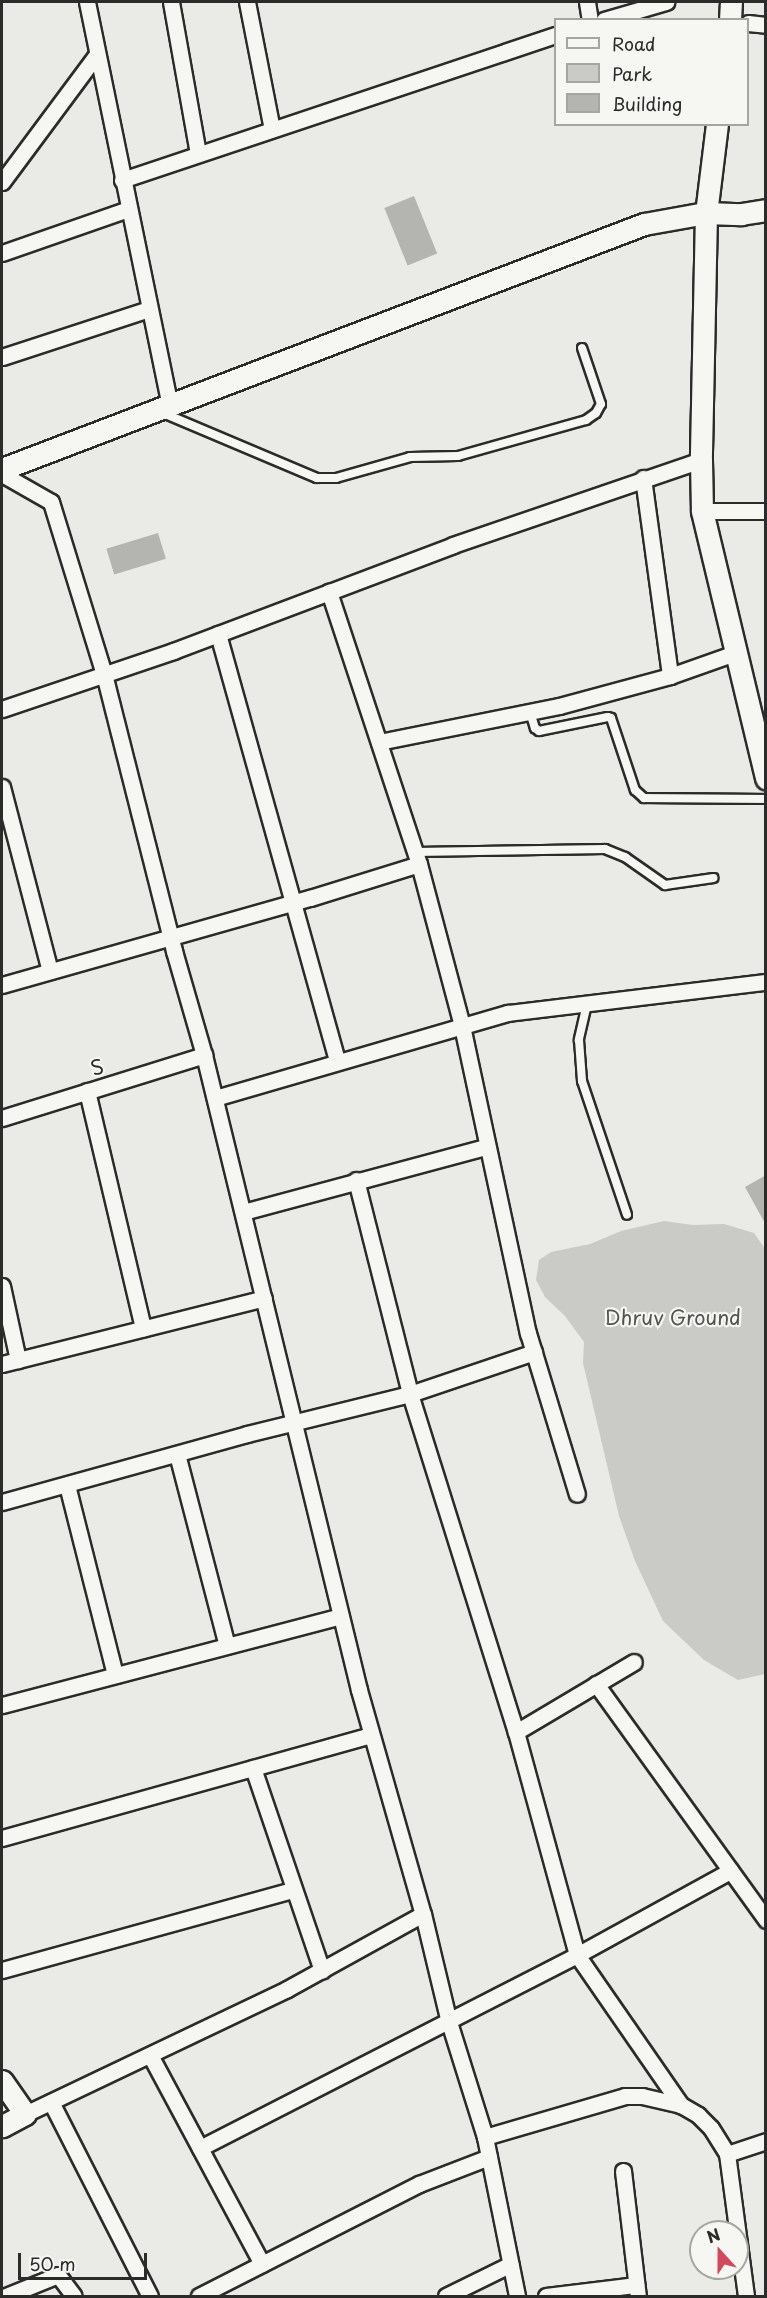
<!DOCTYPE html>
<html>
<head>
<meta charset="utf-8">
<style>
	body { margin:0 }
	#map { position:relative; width:767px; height:2298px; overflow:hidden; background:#eaeae6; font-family:"Playpen Sans",sans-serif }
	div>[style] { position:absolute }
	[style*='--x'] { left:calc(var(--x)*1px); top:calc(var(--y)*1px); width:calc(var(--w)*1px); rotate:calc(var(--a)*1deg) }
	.green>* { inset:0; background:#cacac7 }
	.building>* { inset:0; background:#b4b4b1; transform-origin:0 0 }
	.roads { filter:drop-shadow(2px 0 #2b2b2b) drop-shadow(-2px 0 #2b2b2b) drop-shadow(0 2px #2b2b2b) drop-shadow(0 -2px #2b2b2b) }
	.lane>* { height:8px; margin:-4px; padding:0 4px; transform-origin:4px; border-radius:4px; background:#f6f6f2 }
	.street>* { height:15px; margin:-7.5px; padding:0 7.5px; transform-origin:7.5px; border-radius:7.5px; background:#f6f6f2 }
	.secondary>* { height:21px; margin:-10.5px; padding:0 10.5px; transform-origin:10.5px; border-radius:10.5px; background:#f6f6f2 }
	span { translate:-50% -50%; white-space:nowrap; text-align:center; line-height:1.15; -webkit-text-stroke:4.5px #f6f6f2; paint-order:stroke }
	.street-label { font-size:20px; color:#2b2b2b }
	.park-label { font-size:20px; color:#535352 }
	.frame { position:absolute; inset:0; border:3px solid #2b2b2b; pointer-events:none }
	.legend { position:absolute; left:554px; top:18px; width:195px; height:108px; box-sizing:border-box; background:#f6f6f2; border:2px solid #a5a5a2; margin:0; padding:8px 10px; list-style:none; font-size:18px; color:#2b2b2b }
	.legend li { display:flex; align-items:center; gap:12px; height:30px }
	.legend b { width:30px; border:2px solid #a5a5a2 }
	.north { position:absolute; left:689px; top:2220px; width:60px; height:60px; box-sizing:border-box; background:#f6f6f2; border:2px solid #a5a5a2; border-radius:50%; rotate:339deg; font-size:16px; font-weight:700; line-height:24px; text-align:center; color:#2b2b2b }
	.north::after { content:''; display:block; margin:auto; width:21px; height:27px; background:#d1495b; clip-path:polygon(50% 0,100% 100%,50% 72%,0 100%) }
	.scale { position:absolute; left:18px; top:2253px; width:129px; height:27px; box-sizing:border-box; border:3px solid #2b2b2b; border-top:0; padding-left:8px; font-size:18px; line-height:21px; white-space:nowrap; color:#2b2b2b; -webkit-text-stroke:4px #f6f6f2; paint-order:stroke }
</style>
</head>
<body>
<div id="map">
	<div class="green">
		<div style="clip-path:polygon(664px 1221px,693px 1225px,724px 1224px,754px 1233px,765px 1249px,765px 1674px,738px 1680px,704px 1660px,663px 1621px,635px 1561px,619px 1516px,583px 1363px,584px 1342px,565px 1316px,545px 1297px,536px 1280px,539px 1260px,551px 1252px,590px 1244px,621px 1231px)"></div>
	</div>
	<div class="building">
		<div style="left:414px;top:196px;width:62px;height:32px;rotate:68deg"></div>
		<div style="left:158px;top:533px;width:27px;height:54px;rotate:73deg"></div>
		<div style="clip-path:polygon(766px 1175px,766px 1225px,745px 1187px)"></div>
	</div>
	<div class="roads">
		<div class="lane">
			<div style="--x:163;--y:413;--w:167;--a:22.9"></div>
			<div style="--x:317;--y:478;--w:19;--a:0"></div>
			<div style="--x:336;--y:478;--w:77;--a:-15.8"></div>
			<div style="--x:410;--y:457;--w:48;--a:-1.2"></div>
			<div style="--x:458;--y:456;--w:133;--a:-15.7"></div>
			<div style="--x:586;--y:420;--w:12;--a:-35"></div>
			<div style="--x:596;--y:413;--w:10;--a:-61"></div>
			<div style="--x:601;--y:404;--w:59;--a:-108.7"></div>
			<div style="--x:530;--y:712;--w:17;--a:73"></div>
			<div style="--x:535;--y:728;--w:5;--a:37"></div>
			<div style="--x:539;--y:731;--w:70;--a:-11.5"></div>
			<div style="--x:608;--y:717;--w:3;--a:18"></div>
			<div style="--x:611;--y:718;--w:76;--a:71.6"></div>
			<div style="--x:635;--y:790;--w:12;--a:42"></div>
			<div style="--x:644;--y:798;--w:122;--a:0.5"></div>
			<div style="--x:415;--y:852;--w:190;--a:-0.9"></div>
			<div style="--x:605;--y:849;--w:22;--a:22"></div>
			<div style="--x:625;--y:857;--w:49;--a:35"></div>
			<div style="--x:665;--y:885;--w:49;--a:-8.3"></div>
			<div style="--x:587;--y:1004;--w:37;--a:103"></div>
			<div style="--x:579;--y:1040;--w:41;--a:85.8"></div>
			<div style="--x:582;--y:1081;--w:141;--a:71.4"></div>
		</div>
		<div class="street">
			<div style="--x:87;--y:2;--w:411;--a:78.4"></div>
			<div style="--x:171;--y:2;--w:154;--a:79.9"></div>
			<div style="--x:247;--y:2;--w:129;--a:78.9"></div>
			<div style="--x:587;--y:2;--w:18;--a:81"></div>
			<div style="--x:604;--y:20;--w:65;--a:-16.2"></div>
			<div style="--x:748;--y:23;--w:18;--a:6"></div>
			<div style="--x:122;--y:180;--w:458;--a:-18.5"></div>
			<div style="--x:2;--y:182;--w:159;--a:-53.4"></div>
			<div style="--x:2;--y:253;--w:133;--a:-19.2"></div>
			<div style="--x:2;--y:357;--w:155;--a:-18.1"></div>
			<div style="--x:2;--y:474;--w:56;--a:29.7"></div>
			<div style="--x:51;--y:502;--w:180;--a:72.9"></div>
			<div style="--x:104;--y:674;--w:286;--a:75.8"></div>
			<div style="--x:174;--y:951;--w:108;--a:73.9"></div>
			<div style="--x:204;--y:1055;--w:654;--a:76.28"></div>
			<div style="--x:359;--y:1690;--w:233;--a:74.1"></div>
			<div style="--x:423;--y:1914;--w:111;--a:76.5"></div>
			<div style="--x:449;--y:2022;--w:121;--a:72.6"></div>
			<div style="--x:485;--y:2137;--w:162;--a:78.6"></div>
			<div style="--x:643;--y:478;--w:200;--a:82.2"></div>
			<div style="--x:702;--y:511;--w:64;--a:0"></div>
			<div style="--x:218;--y:634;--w:443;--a:74.4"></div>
			<div style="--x:2;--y:709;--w:181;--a:-18.7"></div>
			<div style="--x:173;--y:651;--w:299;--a:-20.7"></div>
			<div style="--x:453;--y:545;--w:262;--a:-18.9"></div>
			<div style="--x:379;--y:742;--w:184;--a:-11.3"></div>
			<div style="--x:559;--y:706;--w:115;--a:-15.1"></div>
			<div style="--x:670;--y:676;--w:69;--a:-19.5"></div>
			<div style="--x:2;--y:787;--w:190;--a:75.4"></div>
			<div style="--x:419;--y:864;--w:168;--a:75.1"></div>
			<div style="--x:462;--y:1026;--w:314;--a:77.9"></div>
			<div style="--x:528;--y:1333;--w:168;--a:73.1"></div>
			<div style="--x:2;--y:985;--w:320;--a:-15.8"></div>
			<div style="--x:310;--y:898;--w:114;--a:-17.3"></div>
			<div style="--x:419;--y:864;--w:287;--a:-108.3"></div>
			<div style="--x:87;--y:1091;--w:244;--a:76.7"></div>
			<div style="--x:215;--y:1098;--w:305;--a:-16.2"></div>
			<div style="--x:508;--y:1013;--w:260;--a:-6.9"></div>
			<div style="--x:2;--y:1118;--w:212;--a:-17.3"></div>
			<div style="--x:356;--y:1180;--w:221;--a:75.8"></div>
			<div style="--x:410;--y:1394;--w:354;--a:72.6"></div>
			<div style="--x:516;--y:1732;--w:231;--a:74.7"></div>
			<div style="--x:577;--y:1955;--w:183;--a:55.3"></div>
			<div style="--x:243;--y:1212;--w:252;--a:-15"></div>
			<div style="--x:2;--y:1286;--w:76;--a:77.8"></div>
			<div style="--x:2;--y:1364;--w:270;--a:-14.1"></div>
			<div style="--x:177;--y:1454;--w:198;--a:75.4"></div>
			<div style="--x:67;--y:1485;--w:196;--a:75.8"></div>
			<div style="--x:2;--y:1502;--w:254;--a:-15.5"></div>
			<div style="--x:247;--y:1434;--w:168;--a:-13.8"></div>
			<div style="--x:410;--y:1394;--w:131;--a:-18.7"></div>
			<div style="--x:596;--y:1684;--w:291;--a:54.2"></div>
			<div style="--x:2;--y:1705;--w:350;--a:-14.7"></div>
			<div style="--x:516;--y:1732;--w:137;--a:-30.7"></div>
			<div style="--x:253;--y:1768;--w:214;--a:71.2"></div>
			<div style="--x:2;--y:1838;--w:383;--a:-15.6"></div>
			<div style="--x:2;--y:1970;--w:302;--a:-15.4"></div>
			<div style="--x:150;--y:2055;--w:237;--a:61.8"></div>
			<div style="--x:51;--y:2102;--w:218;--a:63"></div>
			<div style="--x:25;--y:2114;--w:290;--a:-25.5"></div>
			<div style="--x:287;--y:1989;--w:155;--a:-28.9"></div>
			<div style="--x:485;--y:2137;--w:146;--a:-16.3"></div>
			<div style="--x:625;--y:2096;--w:17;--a:0"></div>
			<div style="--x:642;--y:2096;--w:40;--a:13"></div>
			<div style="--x:681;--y:2105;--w:20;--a:30"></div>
			<div style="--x:698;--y:2115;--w:18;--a:45"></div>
			<div style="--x:711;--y:2128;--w:31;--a:58"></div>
			<div style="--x:200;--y:2148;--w:424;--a:-27.1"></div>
			<div style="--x:577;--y:1955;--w:175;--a:-28.8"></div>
			<div style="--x:623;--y:2171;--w:126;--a:83.2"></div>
			<div style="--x:6;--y:2296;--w:56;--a:-22"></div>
			<div style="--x:58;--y:2275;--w:26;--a:53"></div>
			<div style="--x:199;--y:2296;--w:247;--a:-27"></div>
			<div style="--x:419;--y:2184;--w:75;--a:-21.1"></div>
			<div style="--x:446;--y:2296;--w:72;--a:-26.2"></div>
			<div style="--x:546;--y:2296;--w:91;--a:-7"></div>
			<div style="--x:746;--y:2296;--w:143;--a:-97.6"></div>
			<div style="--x:727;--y:2154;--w:41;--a:-18.4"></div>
		</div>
		<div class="secondary">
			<div style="--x:730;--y:20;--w:18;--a:-87"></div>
			<div style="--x:717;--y:124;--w:90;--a:97"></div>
			<div style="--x:706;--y:213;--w:247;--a:91.2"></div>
			<div style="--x:701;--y:460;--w:51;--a:88.9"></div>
			<div style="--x:702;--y:511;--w:275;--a:76.5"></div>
			<div style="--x:2;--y:469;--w:687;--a:-20.89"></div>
			<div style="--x:644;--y:224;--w:63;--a:-10.1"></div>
			<div style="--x:706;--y:213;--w:35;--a:2"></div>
			<div style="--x:741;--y:214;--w:25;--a:-9"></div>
			<div style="--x:2;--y:2081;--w:40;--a:55.1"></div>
			<div style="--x:25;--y:2114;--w:26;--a:152"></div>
		</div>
	</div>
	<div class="street-label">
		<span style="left:97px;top:1067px;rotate:-17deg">S</span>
	</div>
	<div class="park-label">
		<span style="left:673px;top:1317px">Dhruv Ground</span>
	</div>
	<div class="frame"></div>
	<ul class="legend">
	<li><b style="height:8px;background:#f6f6f2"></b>Road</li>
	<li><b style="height:16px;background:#cacac7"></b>Park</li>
	<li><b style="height:16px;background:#b4b4b1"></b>Building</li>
	</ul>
	<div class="north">N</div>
	<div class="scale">50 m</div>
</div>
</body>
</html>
